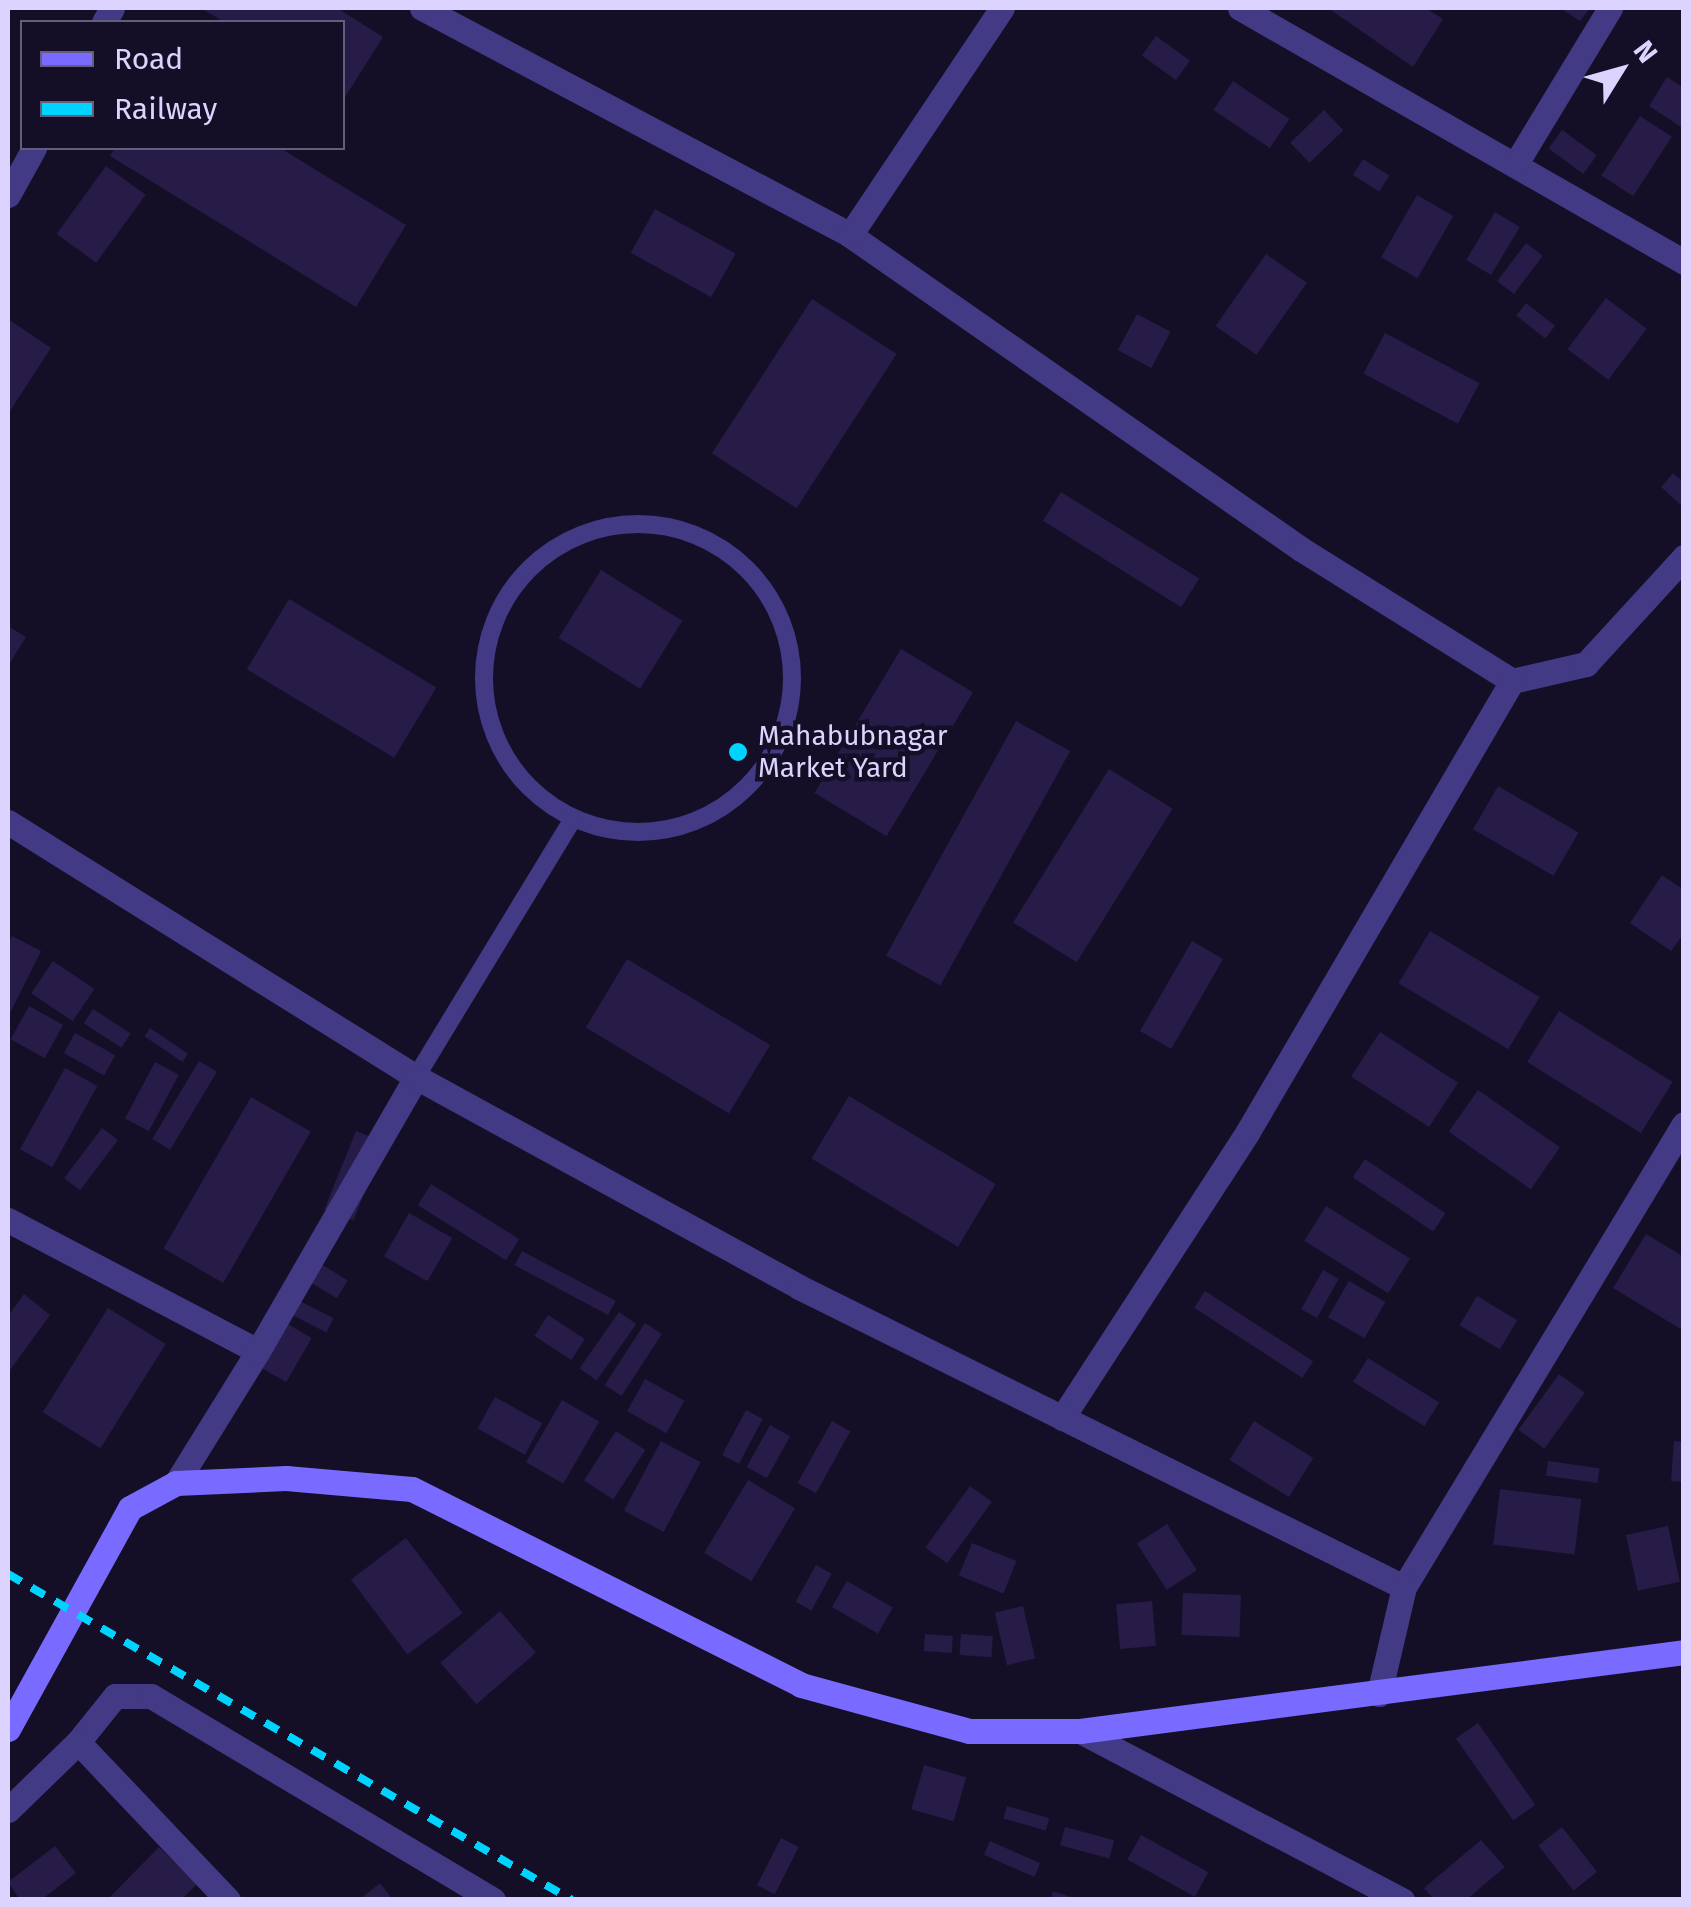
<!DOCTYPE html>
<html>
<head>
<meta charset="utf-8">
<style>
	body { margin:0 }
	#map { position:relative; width:1691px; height:1907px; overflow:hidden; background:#140f26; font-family:"Fira Sans",sans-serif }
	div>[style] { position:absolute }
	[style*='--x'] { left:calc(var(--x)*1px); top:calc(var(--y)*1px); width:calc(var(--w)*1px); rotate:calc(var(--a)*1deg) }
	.building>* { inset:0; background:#271b47; transform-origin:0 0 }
	.service>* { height:18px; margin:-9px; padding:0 9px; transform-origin:9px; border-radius:9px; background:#423a85 }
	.service>.ring { margin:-9px; padding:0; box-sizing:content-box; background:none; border:18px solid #423a85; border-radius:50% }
	.minor>* { height:25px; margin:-12.5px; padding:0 12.5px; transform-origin:12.5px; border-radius:12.5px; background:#423a85 }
	.tertiary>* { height:25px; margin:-12.5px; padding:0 12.5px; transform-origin:12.5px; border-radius:12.5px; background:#423a85 }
	.secondary>* { height:25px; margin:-12.5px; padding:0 12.5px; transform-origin:12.5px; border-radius:12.5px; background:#796bff }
	.rail>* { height:8px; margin-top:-4px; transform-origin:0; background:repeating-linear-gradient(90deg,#00d3ff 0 15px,transparent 0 27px) }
	.dots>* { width:28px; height:28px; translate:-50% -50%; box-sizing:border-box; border:5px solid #140f26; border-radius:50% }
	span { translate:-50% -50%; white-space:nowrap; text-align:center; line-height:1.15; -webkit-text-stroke:9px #140f26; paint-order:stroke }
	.poi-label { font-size:28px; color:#dcd4ff }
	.left { translate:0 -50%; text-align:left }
	.frame { position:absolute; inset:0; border:10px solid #dcd4ff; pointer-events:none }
	.legend { position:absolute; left:20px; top:20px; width:325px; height:130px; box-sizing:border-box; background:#140f26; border:2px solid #645e7d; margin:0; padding:12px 18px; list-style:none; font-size:30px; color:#dcd4ff }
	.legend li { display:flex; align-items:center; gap:20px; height:50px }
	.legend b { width:50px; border:2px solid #645e7d }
	.north { position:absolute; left:1571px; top:20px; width:100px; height:100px; -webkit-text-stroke:8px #140f26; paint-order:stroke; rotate:53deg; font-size:28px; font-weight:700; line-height:40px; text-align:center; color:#dcd4ff }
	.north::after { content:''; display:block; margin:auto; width:35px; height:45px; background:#dcd4ff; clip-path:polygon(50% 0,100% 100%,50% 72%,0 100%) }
</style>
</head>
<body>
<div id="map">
	<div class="building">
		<div style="clip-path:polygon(201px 8px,337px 8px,383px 37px,342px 102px,342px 22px,224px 22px)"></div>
		<div style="clip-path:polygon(1328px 8px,1426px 8px,1443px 19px,1413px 67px)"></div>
		<div style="clip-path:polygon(1560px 8px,1590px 8px,1580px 21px)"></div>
		<div style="left:1156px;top:36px;width:42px;height:24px;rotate:36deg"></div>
		<div style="clip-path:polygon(1667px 77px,1684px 88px,1684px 129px,1649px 106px)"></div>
		<div style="left:1233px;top:81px;width:68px;height:35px;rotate:34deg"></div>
		<div style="left:1324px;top:110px;width:28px;height:47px;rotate:46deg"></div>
		<div style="left:1640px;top:116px;width:38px;height:71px;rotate:33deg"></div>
		<div style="left:1562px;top:130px;width:43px;height:23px;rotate:36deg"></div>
		<div style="clip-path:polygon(115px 148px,280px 148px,406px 225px,356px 307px,110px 156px)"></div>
		<div style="left:1363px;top:159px;width:31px;height:19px;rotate:32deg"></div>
		<div style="left:106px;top:166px;width:49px;height:84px;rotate:36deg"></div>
		<div style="left:1417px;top:195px;width:42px;height:72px;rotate:30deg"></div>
		<div style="left:655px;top:209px;width:92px;height:50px;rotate:29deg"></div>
		<div style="left:1495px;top:212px;width:29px;height:56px;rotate:31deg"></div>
		<div style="left:1526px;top:243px;width:21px;height:48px;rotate:37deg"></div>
		<div style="left:1266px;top:254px;width:50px;height:88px;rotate:35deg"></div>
		<div style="left:1606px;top:298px;width:51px;height:64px;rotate:37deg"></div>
		<div style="left:812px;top:299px;width:101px;height:184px;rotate:33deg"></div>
		<div style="left:1526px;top:303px;width:37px;height:16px;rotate:38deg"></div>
		<div style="left:1137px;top:314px;width:38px;height:41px;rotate:28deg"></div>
		<div style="clip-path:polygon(8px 319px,51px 348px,8px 414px)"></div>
		<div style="left:1385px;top:333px;width:107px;height:46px;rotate:28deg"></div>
		<div style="clip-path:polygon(1673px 473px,1684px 482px,1684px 508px,1661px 487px)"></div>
		<div style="left:1061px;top:492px;width:163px;height:34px;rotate:32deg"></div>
		<div style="left:601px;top:570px;width:96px;height:80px;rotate:32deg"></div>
		<div style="left:289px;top:599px;width:172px;height:82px;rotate:31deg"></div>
		<div style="clip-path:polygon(8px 626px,26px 637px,8px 666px)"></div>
		<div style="left:901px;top:649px;width:84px;height:168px;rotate:31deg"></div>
		<div style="left:1016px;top:721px;width:62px;height:268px;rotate:29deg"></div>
		<div style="left:1109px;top:769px;width:75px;height:181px;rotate:32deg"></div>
		<div style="left:1498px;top:786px;width:93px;height:50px;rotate:30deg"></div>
		<div style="clip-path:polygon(1662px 875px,1684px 890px,1684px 933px,1671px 951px,1630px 923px)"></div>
		<div style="left:1430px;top:931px;width:128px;height:61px;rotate:31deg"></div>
		<div style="clip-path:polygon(12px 936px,41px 951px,8px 1017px,8px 945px)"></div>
		<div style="left:1192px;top:941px;width:36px;height:104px;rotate:30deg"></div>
		<div style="left:627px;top:959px;width:167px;height:80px;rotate:31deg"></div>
		<div style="left:53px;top:961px;width:50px;height:39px;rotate:34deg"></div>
		<div style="left:29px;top:1006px;width:39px;height:38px;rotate:29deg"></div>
		<div style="left:93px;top:1009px;width:45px;height:17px;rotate:33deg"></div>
		<div style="left:1559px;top:1011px;width:134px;height:60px;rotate:32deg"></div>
		<div style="left:150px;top:1028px;width:46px;height:10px;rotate:34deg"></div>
		<div style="left:1380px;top:1032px;width:93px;height:53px;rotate:33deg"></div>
		<div style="left:75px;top:1033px;width:46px;height:23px;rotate:29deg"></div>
		<div style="left:199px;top:1061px;width:21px;height:91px;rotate:31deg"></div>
		<div style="left:155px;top:1062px;width:27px;height:64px;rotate:28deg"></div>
		<div style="left:65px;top:1068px;width:37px;height:93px;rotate:29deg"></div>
		<div style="left:1478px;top:1090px;width:100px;height:51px;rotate:35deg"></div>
		<div style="left:849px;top:1096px;width:171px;height:73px;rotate:31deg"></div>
		<div style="left:251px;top:1097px;width:69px;height:175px;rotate:30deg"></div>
		<div style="left:102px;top:1128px;width:20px;height:63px;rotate:37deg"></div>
		<div style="left:356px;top:1131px;width:31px;height:84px;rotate:22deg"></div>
		<div style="left:1365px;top:1159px;width:97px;height:22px;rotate:34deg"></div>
		<div style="left:431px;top:1184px;width:104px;height:25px;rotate:32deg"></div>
		<div style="left:1326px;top:1206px;width:99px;height:41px;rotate:32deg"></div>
		<div style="left:409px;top:1213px;width:50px;height:50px;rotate:30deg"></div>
		<div style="clip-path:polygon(1646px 1234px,1684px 1257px,1684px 1331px,1613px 1288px)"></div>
		<div style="left:522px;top:1251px;width:106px;height:16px;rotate:28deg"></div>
		<div style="left:304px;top:1254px;width:51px;height:21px;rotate:31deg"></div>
		<div style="left:1323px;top:1270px;width:18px;height:45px;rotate:29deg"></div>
		<div style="left:1349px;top:1281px;width:42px;height:42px;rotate:30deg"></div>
		<div style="left:1205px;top:1291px;width:129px;height:20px;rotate:33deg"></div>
		<div style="clip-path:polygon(24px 1294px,50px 1315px,8px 1373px,8px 1316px)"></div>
		<div style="left:290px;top:1296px;width:49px;height:16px;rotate:27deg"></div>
		<div style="left:1477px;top:1296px;width:47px;height:34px;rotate:31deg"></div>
		<div style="left:108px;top:1308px;width:68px;height:123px;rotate:32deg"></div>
		<div style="left:619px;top:1312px;width:21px;height:69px;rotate:35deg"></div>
		<div style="left:548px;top:1315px;width:44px;height:25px;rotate:33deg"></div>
		<div style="left:284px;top:1322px;width:32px;height:51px;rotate:30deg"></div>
		<div style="left:645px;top:1323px;width:20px;height:74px;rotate:33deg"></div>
		<div style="left:1368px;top:1358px;width:84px;height:28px;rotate:32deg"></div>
		<div style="left:1559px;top:1374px;width:32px;height:69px;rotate:36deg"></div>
		<div style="left:645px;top:1379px;width:45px;height:37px;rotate:29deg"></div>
		<div style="left:495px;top:1397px;width:54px;height:36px;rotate:29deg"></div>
		<div style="left:562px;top:1400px;width:43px;height:72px;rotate:30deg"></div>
		<div style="left:746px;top:1410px;width:19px;height:51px;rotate:28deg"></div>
		<div style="left:832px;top:1421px;width:21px;height:71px;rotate:29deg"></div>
		<div style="left:1254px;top:1421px;width:70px;height:46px;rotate:32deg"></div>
		<div style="left:770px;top:1425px;width:23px;height:48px;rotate:29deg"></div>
		<div style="left:616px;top:1431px;width:35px;height:59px;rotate:33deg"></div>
		<div style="left:661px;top:1441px;width:45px;height:79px;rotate:28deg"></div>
		<div style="clip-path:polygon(1674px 1441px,1684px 1442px,1684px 1482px,1671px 1481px)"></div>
		<div style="left:1548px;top:1461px;width:52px;height:15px;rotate:8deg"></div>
		<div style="left:748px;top:1480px;width:55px;height:85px;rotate:31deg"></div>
		<div style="left:970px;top:1486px;width:27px;height:76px;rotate:36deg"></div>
		<div style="left:1500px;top:1489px;width:82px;height:56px;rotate:7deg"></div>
		<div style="left:1167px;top:1524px;width:55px;height:36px;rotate:57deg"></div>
		<div style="left:1668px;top:1526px;width:57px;height:43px;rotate:78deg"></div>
		<div style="left:406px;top:1538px;width:94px;height:69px;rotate:53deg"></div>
		<div style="left:972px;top:1543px;width:48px;height:35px;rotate:22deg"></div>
		<div style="left:816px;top:1565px;width:18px;height:42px;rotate:29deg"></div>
		<div style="left:847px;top:1581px;width:53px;height:30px;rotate:30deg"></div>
		<div style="left:1183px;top:1593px;width:58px;height:42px;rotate:2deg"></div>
		<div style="left:1152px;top:1601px;width:45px;height:36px;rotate:85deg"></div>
		<div style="left:1023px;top:1606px;width:54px;height:29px;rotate:77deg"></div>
		<div style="left:500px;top:1611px;width:55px;height:79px;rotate:49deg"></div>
		<div style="left:925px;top:1634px;width:28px;height:17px;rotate:4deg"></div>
		<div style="left:961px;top:1634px;width:32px;height:21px;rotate:4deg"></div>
		<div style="left:1478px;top:1723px;width:100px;height:27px;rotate:55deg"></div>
		<div style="left:924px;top:1765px;width:44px;height:46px;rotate:16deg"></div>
		<div style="left:1007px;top:1806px;width:44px;height:13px;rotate:16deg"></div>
		<div style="left:1065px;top:1827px;width:51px;height:19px;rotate:15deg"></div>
		<div style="left:1562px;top:1827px;width:57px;height:30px;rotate:52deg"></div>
		<div style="left:1141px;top:1835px;width:77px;height:28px;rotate:29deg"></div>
		<div style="left:781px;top:1838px;width:20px;height:53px;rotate:27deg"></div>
		<div style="clip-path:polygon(1481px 1840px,1505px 1867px,1466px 1900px,1434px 1900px,1424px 1888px)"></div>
		<div style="left:990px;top:1841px;width:55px;height:15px;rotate:24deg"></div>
		<div style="clip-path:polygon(55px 1846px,76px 1873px,41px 1900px,20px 1900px,8px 1882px)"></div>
		<div style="clip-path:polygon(159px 1847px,197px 1884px,181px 1900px,107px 1900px)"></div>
		<div style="clip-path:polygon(380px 1883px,393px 1900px,359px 1900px)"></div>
		<div style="clip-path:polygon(1053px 1891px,1077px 1899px,1076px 1900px,1050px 1900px)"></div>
	</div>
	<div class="service">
		<div class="ring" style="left:484px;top:524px;width:290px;height:290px"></div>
		<div style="--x:416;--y:1077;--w:302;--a:-58.7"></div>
	</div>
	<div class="minor">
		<div style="--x:422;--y:8;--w:484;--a:27.9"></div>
		<div style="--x:850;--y:235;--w:550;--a:34.85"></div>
		<div style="--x:1301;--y:549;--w:249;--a:32"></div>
		<div style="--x:1512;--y:681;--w:76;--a:-12.9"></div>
		<div style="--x:1586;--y:664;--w:145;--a:-47.5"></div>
		<div style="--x:1240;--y:8;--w:512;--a:29.77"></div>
		<div style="--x:104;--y:22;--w:16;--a:-60"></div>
		<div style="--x:1515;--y:165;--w:184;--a:-58.8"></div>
		<div style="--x:8;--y:195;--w:54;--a:-61"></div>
		<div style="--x:850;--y:235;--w:273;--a:-56.2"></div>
		<div style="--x:8;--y:1220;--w:282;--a:27.7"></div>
		<div style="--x:258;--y:1351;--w:155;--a:121.8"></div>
		<div style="--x:258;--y:1351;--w:316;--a:-60"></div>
		<div style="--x:1062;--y:1418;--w:340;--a:-57"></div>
		<div style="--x:1247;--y:1133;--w:524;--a:-59.62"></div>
		<div style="--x:1404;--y:1587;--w:541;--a:-58.84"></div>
		<div style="--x:1080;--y:1731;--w:364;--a:27.7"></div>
		<div style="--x:78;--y:1742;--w:59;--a:-51.2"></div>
		<div style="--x:115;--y:1696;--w:36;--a:0"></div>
		<div style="--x:151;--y:1696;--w:398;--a:30.8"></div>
		<div style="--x:8;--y:1810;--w:98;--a:-44.2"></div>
		<div style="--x:78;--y:1742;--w:218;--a:46.5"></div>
	</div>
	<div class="tertiary">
		<div style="--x:8;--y:822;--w:481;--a:32"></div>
		<div style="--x:416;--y:1077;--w:437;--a:28.7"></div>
		<div style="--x:799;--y:1287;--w:675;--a:26.38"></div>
		<div style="--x:1404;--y:1587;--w:110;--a:103.2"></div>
	</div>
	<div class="secondary">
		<div style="--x:8;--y:1729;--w:252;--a:-61.1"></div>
		<div style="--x:130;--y:1508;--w:52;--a:-28.5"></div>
		<div style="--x:176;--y:1483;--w:110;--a:-2.6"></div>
		<div style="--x:286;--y:1478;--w:126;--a:5"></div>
		<div style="--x:412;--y:1489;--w:436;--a:26.7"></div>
		<div style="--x:801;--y:1685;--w:174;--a:15.3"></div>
		<div style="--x:969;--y:1731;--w:111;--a:0"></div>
		<div style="--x:1080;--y:1731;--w:609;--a:-7.45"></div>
	</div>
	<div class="rail">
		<div style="--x:8;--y:1574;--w:651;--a:30.03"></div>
	</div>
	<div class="dots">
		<div style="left:738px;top:752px;background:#00d3ff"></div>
	</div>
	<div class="poi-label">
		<span class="left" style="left:758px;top:752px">Mahabubnagar<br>Market Yard</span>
	</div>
	<div class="frame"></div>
	<ul class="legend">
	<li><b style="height:12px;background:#796bff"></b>Road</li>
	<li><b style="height:12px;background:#00d3ff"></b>Railway</li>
	</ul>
	<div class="north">N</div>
</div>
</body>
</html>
